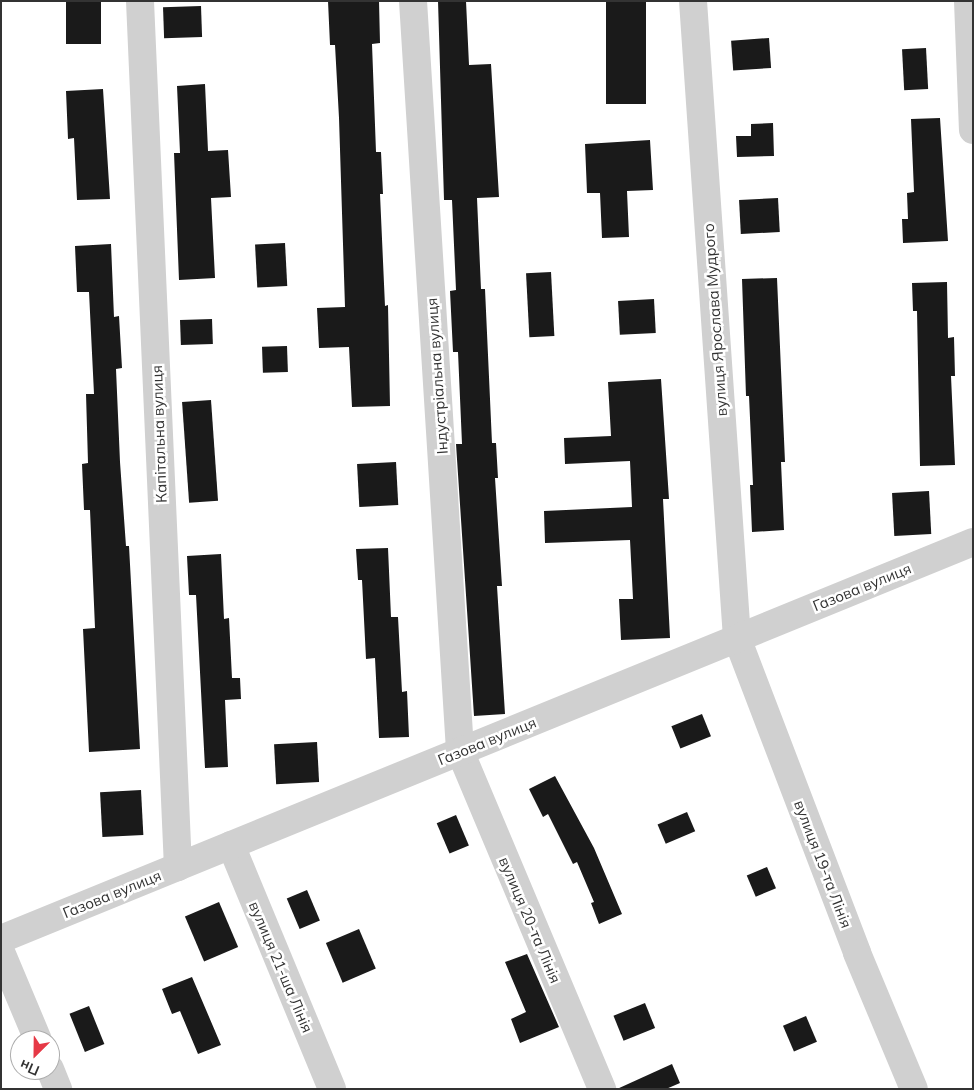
<!DOCTYPE html>
<html>
<head>
<meta charset="utf-8">
<style>
	body { margin:0 }
	#map { position:relative; width:974px; height:1090px; overflow:hidden; background:#fff; font-family:Mulish,sans-serif }
	div>[style] { position:absolute }
	[style*='--x'] { left:calc(var(--x)*1px); top:calc(var(--y)*1px); width:calc(var(--w)*1px); rotate:calc(var(--a)*1deg) }
	.building>* { inset:0; background:#1a1a1a; transform-origin:0 0 }
	.minor>* { height:28px; margin:-14px; padding:0 14px; transform-origin:14px; border-radius:14px; background:#d0d0d0 }
	span { translate:-50% -50%; white-space:nowrap; text-align:center; line-height:1.15; -webkit-text-stroke:5px #fff; paint-order:stroke }
	.street-label { font-size:15px; color:#333 }
	.frame { position:absolute; inset:0; border:2px solid #333; pointer-events:none }
	.north { position:absolute; left:10px; top:1030px; width:50px; height:50px; box-sizing:border-box; background:#fff; border:1px solid #adadad; border-radius:50%; rotate:203deg; font-size:14px; font-weight:700; line-height:20px; text-align:center; color:#333 }
	.north::after { content:''; display:block; margin:auto; width:18px; height:22px; background:#e63946; clip-path:polygon(50% 0,100% 100%,50% 72%,0 100%) }
</style>
</head>
<body>
<div id="map">
	<div class="building">
		<div style="left:66px;top:1px;width:35px;height:43px"></div>
		<div style="clip-path:polygon(328px 1px,379px 1px,380px 43px,372px 44px,376px 152px,381px 152px,383px 194px,380px 194px,385px 306px,388px 305px,390px 406px,352px 407px,349px 347px,319px 348px,317px 308px,345px 307px,339px 118px,335px 45px,330px 45px)"></div>
		<div style="clip-path:polygon(438px 1px,466px 1px,469px 65px,491px 64px,499px 197px,477px 198px,481px 289px,485px 289px,492px 443px,496px 443px,498px 478px,495px 478px,502px 586px,497px 586px,505px 714px,474px 716px,456px 444px,462px 444px,458px 352px,453px 352px,450px 291px,456px 290px,452px 200px,444px 200px)"></div>
		<div style="left:606px;top:1px;width:40px;height:103px"></div>
		<div style="left:201px;top:6px;width:31px;height:38px;rotate:88deg"></div>
		<div style="left:769px;top:38px;width:30px;height:38px;rotate:86deg"></div>
		<div style="left:926px;top:48px;width:41px;height:24px;rotate:87deg"></div>
		<div style="clip-path:polygon(205px 84px,208px 151px,228px 150px,231px 197px,211px 198px,215px 278px,179px 280px,174px 153px,180px 153px,177px 86px)"></div>
		<div style="clip-path:polygon(103px 89px,110px 199px,77px 200px,74px 138px,68px 139px,66px 91px)"></div>
		<div style="clip-path:polygon(940px 118px,948px 241px,903px 243px,902px 219px,908px 219px,907px 193px,914px 192px,911px 119px)"></div>
		<div style="clip-path:polygon(773px 123px,774px 156px,737px 157px,736px 136px,751px 136px,751px 124px)"></div>
		<div style="clip-path:polygon(650px 140px,653px 190px,627px 191px,629px 237px,602px 238px,600px 193px,587px 193px,585px 144px)"></div>
		<div style="left:778px;top:198px;width:34px;height:39px;rotate:87deg"></div>
		<div style="left:285px;top:243px;width:43px;height:30px;rotate:87deg"></div>
		<div style="clip-path:polygon(111px 244px,114px 317px,119px 316px,122px 368px,116px 369px,120px 462px,126px 546px,129px 546px,140px 749px,89px 752px,83px 629px,95px 628px,90px 510px,84px 510px,82px 464px,88px 463px,86px 394px,94px 394px,89px 292px,77px 292px,75px 246px)"></div>
		<div style="left:551px;top:272px;width:64px;height:25px;rotate:87deg"></div>
		<div style="clip-path:polygon(777px 278px,785px 462px,781px 462px,784px 530px,752px 532px,750px 485px,753px 485px,749px 396px,746px 396px,742px 279px)"></div>
		<div style="clip-path:polygon(947px 282px,948px 338px,954px 337px,955px 376px,951px 376px,955px 465px,920px 466px,917px 311px,913px 311px,912px 283px)"></div>
		<div style="left:654px;top:299px;width:34px;height:36px;rotate:87deg"></div>
		<div style="left:212px;top:319px;width:25px;height:32px;rotate:88deg"></div>
		<div style="left:287px;top:346px;width:26px;height:25px;rotate:88deg"></div>
		<div style="clip-path:polygon(661px 379px,669px 499px,663px 499px,670px 638px,621px 640px,619px 599px,633px 599px,630px 540px,545px 543px,544px 511px,632px 507px,630px 461px,565px 464px,564px 438px,611px 436px,608px 382px)"></div>
		<div style="left:211px;top:400px;width:101px;height:29px;rotate:86deg"></div>
		<div style="left:396px;top:462px;width:43px;height:39px;rotate:87deg"></div>
		<div style="left:929px;top:491px;width:43px;height:37px;rotate:87deg"></div>
		<div style="clip-path:polygon(388px 548px,391px 617px,398px 617px,402px 692px,407px 691px,409px 737px,379px 738px,375px 658px,366px 659px,362px 580px,358px 580px,356px 549px)"></div>
		<div style="clip-path:polygon(221px 554px,224px 619px,229px 618px,232px 678px,240px 678px,241px 699px,225px 700px,228px 767px,205px 768px,196px 595px,189px 595px,187px 556px)"></div>
		<div style="left:702px;top:714px;width:24px;height:33px;rotate:68deg"></div>
		<div style="left:317px;top:742px;width:40px;height:43px;rotate:87deg"></div>
		<div style="clip-path:polygon(555px 776px,594px 848px,622px 914px,599px 924px,591px 903px,594px 902px,577px 862px,573px 864px,548px 814px,543px 817px,529px 789px)"></div>
		<div style="left:141px;top:790px;width:45px;height:41px;rotate:87deg"></div>
		<div style="left:687px;top:812px;width:21px;height:32px;rotate:67deg"></div>
		<div style="left:456px;top:815px;width:33px;height:21px;rotate:67deg"></div>
		<div style="left:767px;top:867px;width:23px;height:22px;rotate:67deg"></div>
		<div style="left:307px;top:890px;width:33px;height:22px;rotate:67deg"></div>
		<div style="left:219px;top:902px;width:49px;height:37px;rotate:67deg"></div>
		<div style="left:359px;top:929px;width:43px;height:36px;rotate:67deg"></div>
		<div style="clip-path:polygon(527px 954px,559px 1027px,520px 1043px,511px 1019px,526px 1012px,505px 962px)"></div>
		<div style="clip-path:polygon(192px 977px,221px 1045px,198px 1054px,180px 1011px,172px 1014px,162px 989px)"></div>
		<div style="left:645px;top:1003px;width:27px;height:34px;rotate:68deg"></div>
		<div style="left:89px;top:1006px;width:41px;height:21px;rotate:68deg"></div>
		<div style="left:806px;top:1016px;width:28px;height:25px;rotate:67deg"></div>
		<div style="clip-path:polygon(672px 1064px,680px 1083px,666px 1089px,617px 1089px)"></div>
	</div>
	<div class="minor">
		<div style="--x:140;--y:1;--w:867;--a:87.49"></div>
		<div style="--x:413;--y:1;--w:751;--a:86.41"></div>
		<div style="--x:460;--y:751;--w:367;--a:67.2"></div>
		<div style="--x:693;--y:1;--w:639;--a:86.05"></div>
		<div style="--x:737;--y:638;--w:337;--a:69.1"></div>
		<div style="--x:857;--y:953;--w:147;--a:67.3"></div>
		<div style="--x:968;--y:1;--w:129;--a:87.8"></div>
		<div style="--x:231;--y:845;--w:264;--a:67.5"></div>
		<div style="--x:1;--y:939;--w:1050;--a:-22.22"></div>
		<div style="--x:1;--y:952;--w:95;--a:67.2"></div>
		<div style="--x:50;--y:1069;--w:22;--a:68"></div>
	</div>
	<div class="street-label">
		<span style="left:715px;top:320px;rotate:-94deg">вулиця Ярослава Мудрого</span>
		<span style="left:437px;top:376px;rotate:-94deg">Індустріальна вулиця</span>
		<span style="left:159px;top:434px;rotate:-92deg">Капітальна вулиця</span>
		<span style="left:862px;top:587px;rotate:-22deg">Газова вулиця</span>
		<span style="left:487px;top:741px;rotate:-22deg">Газова вулиця</span>
		<span style="left:823px;top:864px;rotate:69deg">вулиця 19-та Лінія</span>
		<span style="left:112px;top:894px;rotate:-22deg">Газова вулиця</span>
		<span style="left:530px;top:920px;rotate:67deg">вулиця 20-та Лінія</span>
		<span style="left:281px;top:967px;rotate:67deg">вулиця 21-ша Лінія</span>
	</div>
	<div class="frame"></div>
	<div class="north">Пн</div>
</div>
</body>
</html>
